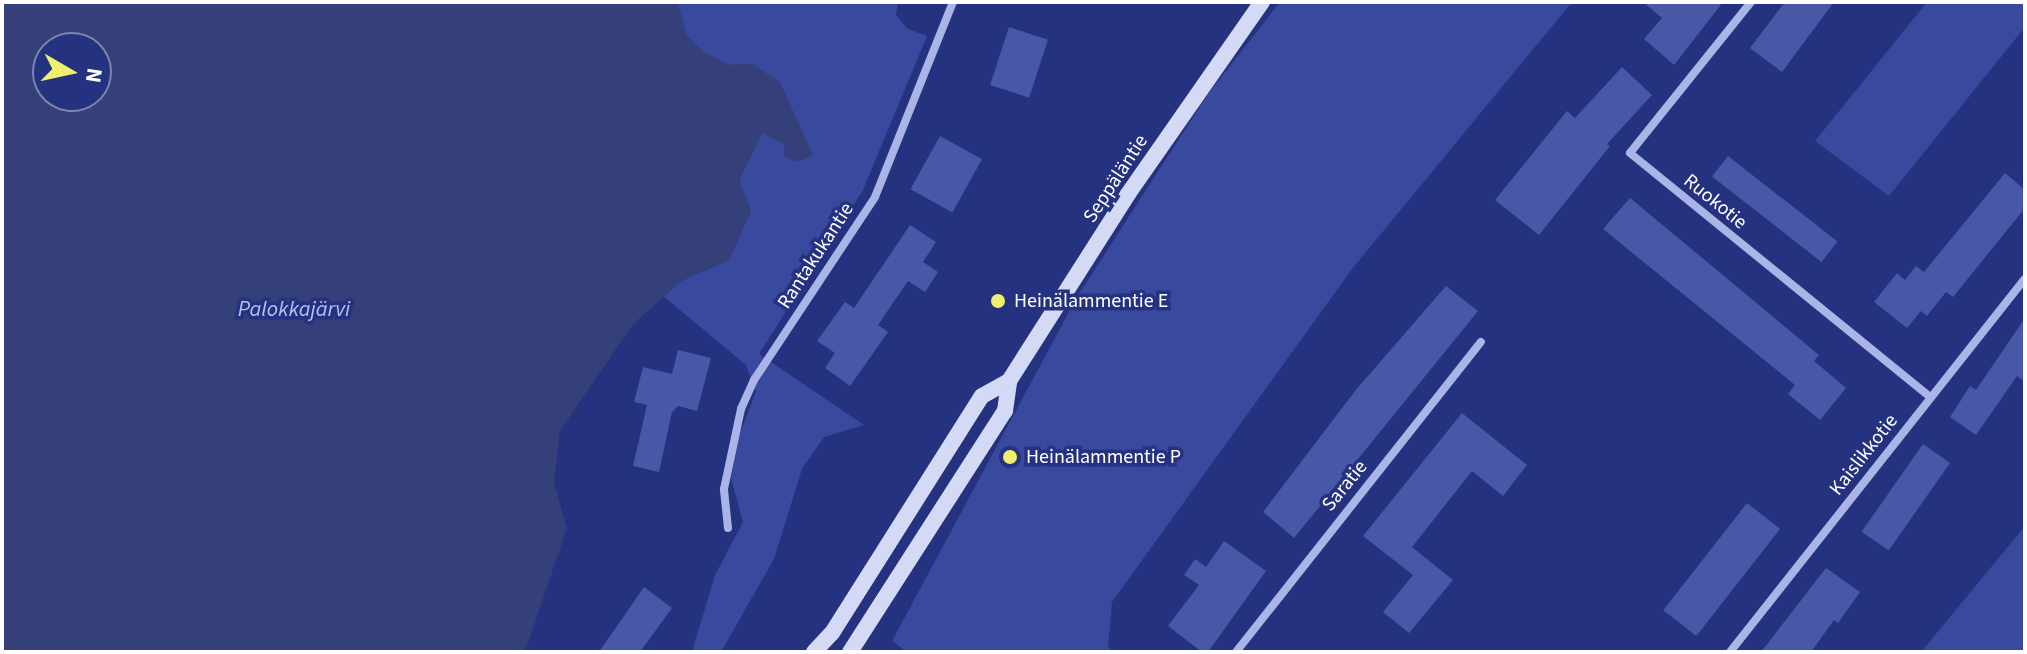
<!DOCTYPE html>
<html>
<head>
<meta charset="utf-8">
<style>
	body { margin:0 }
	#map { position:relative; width:2027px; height:654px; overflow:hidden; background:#24327f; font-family:"Source Sans 3",sans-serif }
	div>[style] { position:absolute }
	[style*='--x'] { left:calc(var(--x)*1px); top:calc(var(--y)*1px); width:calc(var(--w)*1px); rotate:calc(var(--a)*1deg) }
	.green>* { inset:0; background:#39499d }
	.water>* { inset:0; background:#353f79 }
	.building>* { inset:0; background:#4958a6; transform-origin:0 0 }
	.minor>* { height:8px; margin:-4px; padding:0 4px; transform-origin:4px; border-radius:4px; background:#abb4e6 }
	.secondary>* { height:16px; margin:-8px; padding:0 8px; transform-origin:8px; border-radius:8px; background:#d4d9f5 }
	.dots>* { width:22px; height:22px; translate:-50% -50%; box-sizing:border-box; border:4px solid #24327f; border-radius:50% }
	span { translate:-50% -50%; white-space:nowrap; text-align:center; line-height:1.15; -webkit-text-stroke:7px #24327f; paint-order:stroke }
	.street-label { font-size:20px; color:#fff }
	.poi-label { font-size:20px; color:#fff }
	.left { translate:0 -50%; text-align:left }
	.water-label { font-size:22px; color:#b6bfee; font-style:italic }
	.frame { position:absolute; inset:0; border:4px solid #fff; pointer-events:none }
	.north { position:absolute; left:32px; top:32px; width:80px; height:80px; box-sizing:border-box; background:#24327f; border:2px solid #7c84b2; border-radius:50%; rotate:99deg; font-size:22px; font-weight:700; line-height:32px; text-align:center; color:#fff }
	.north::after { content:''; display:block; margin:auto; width:28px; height:36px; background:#f0f06f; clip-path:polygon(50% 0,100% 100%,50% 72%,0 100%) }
</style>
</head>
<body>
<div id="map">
	<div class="green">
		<div style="clip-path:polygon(677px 2px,898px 2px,896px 15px,908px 29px,927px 36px,863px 190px,759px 354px,864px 425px,824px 437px,802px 469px,774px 559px,721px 652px,692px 652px,715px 575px,743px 522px,731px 478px,738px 438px,756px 392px,746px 365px,663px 296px,683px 280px,729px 260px,751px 211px,739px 181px,762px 132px,786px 145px,797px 162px,752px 64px,729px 65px,703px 52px,687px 36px)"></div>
		<div style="clip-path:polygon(1280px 2px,1572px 2px,1352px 269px,1112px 602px,1108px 647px,1114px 652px,907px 652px,892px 641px,1077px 297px,1208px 94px)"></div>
		<div style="clip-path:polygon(1927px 2px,2025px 2px,2025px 27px,1889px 196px,1815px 141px)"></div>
		<div style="clip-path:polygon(2025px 526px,2025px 652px,1921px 652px)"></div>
	</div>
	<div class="water">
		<div style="clip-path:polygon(evenodd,2px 2px,677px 2px,687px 36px,703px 52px,729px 65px,752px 64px,780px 82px,813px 155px,797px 162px,783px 155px,785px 145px,762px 133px,739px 181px,751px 211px,729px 260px,683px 280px,633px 324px,560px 431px,554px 483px,567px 528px,525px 652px,2px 652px,2px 2px,48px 48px,96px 48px,96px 96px,48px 96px,48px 48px)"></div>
	</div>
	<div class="building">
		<div style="clip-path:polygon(1643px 2px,1723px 2px,1674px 65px,1644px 39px,1662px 18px)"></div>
		<div style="clip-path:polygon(1785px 2px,1834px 2px,1782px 72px,1750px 48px)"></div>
		<div style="left:1009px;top:27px;width:41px;height:61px;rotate:18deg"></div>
		<div style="clip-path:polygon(1622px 67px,1652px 95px,1607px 144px,1610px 146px,1539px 235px,1495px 200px,1567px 111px,1575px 118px)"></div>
		<div style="left:940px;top:136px;width:48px;height:61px;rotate:29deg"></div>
		<div style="left:1728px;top:156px;width:139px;height:26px;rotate:38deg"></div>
		<div style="clip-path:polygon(2005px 173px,2025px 190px,2025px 208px,1953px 297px,1946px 292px,1927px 316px,1921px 311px,1907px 328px,1874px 302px,1897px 273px,1905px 280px,1916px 266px,1924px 272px)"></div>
		<div style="clip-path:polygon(1630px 198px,1819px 355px,1814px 361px,1846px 388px,1820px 420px,1788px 394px,1795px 385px,1603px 229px)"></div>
		<div style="clip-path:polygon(910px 225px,936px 242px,923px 262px,938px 272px,925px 292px,908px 281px,878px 325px,888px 332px,850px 386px,825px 368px,835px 353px,817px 341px,845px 302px,854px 308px)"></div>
		<div style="clip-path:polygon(1446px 286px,1478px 311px,1294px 538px,1263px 512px,1355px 391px)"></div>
		<div style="clip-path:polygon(2025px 318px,2025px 382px,2017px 376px,1976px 435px,1950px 417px,1970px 386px,1976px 390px)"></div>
		<div style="clip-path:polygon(678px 350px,711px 358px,697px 411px,678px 406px,672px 412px,659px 472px,633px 466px,647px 405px,634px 402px,643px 367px,672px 374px)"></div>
		<div style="clip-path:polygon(1462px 413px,1527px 465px,1503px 496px,1472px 471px,1412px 547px,1453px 580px,1409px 633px,1383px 612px,1413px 575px,1363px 536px)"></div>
		<div style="left:1923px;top:444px;width:33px;height:107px;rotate:35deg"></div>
		<div style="left:1747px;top:503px;width:42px;height:136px;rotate:38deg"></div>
		<div style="clip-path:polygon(1224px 541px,1266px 571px,1208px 652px,1202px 652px,1168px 626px,1199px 585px,1184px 575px,1195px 559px,1206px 567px)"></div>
		<div style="clip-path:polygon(1826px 568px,1860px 592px,1838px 623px,1834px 620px,1811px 652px,1761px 652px)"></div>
		<div style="clip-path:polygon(644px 587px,672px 608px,640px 652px,599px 652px)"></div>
	</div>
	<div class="minor">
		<div style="--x:1751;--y:2;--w:193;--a:128.7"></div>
		<div style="--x:1630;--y:153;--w:387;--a:39.1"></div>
		<div style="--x:728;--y:528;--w:39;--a:-96"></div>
		<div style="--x:724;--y:489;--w:82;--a:-78"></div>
		<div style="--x:741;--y:409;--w:32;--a:-66"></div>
		<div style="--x:754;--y:380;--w:219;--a:-56.5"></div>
		<div style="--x:875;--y:197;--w:210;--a:-68.2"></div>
		<div style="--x:1236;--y:652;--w:395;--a:-51.7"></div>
		<div style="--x:1730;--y:652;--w:476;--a:-51.7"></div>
	</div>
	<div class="secondary">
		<div style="--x:814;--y:652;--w:26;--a:-47"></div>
		<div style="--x:832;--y:633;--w:280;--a:-57.7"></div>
		<div style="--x:982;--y:396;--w:31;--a:-29"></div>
		<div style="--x:850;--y:652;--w:287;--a:-57.3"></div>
		<div style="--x:1005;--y:411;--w:30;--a:-82"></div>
		<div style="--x:1009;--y:381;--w:222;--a:-57.5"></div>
		<div style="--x:1128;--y:194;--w:234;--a:-55.1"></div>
	</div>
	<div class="dots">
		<div style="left:998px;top:301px;background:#f0f06f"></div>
		<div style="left:1010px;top:457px;background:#f0f06f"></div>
	</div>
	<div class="street-label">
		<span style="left:1116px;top:179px;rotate:-57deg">Seppäläntie</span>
		<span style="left:1715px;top:202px;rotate:39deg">Ruokotie</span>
		<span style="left:816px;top:256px;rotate:-57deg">Rantakukantie</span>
		<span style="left:1864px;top:455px;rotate:-52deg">Kaislikkotie</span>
		<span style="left:1345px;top:486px;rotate:-51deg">Saratie</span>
	</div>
	<div class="poi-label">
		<span class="left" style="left:1014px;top:301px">Heinälammentie E</span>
		<span class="left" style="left:1026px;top:457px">Heinälammentie P</span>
	</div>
	<div class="water-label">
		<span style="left:294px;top:310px">Palokkajärvi</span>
	</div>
	<div class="frame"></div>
	<div class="north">N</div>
</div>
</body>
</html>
